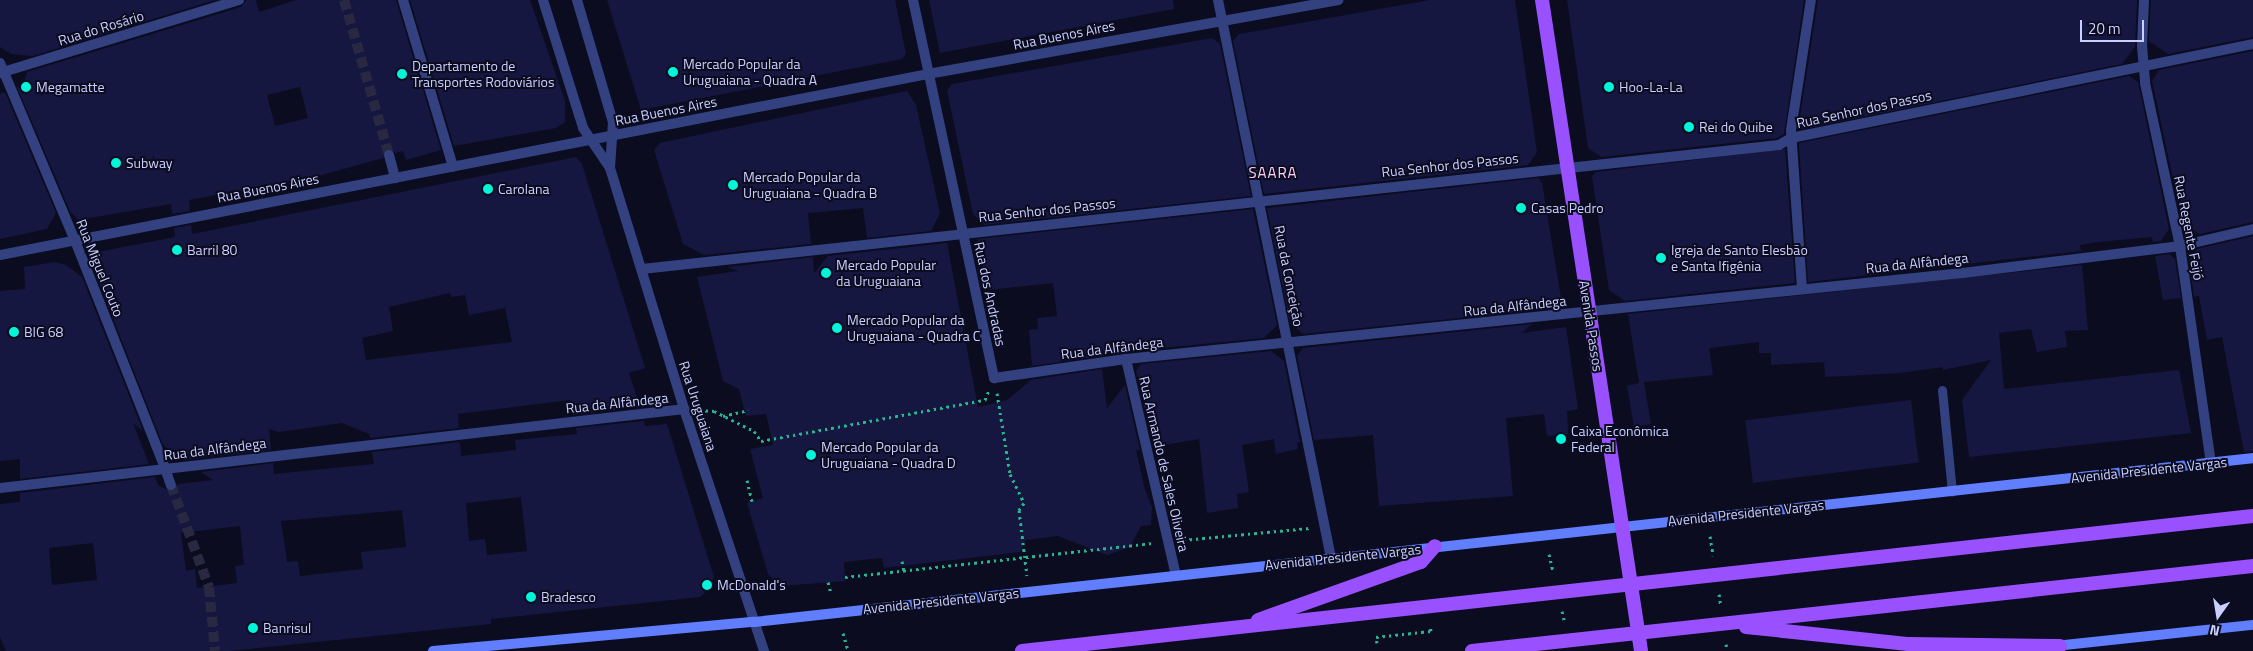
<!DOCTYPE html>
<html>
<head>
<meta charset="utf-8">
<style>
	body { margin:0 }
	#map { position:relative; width:2253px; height:651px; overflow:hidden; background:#0b0c1f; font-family:"Titillium Web",sans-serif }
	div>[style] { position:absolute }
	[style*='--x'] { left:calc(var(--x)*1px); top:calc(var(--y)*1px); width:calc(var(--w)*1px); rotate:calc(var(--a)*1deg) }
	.building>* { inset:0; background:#161741; transform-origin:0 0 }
	.pedestrian-tunnel>* { height:10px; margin-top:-5px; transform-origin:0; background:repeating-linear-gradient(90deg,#282941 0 10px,transparent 0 15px) }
	.path>* { height:3px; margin-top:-1.5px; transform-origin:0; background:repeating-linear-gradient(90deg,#27b68f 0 2.5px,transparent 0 6.5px) }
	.service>* { height:9px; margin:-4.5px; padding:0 4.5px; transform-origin:4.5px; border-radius:4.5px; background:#334181 }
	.pedestrian>* { height:10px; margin:-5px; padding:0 5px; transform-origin:5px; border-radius:5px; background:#334181 }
	.minor>* { height:10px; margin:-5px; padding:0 5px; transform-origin:5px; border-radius:5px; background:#334181 }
	.tertiary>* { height:10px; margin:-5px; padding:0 5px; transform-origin:5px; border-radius:5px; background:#334181 }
	.secondary>* { height:10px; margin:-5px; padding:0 5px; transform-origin:5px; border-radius:5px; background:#617eff }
	.primary>* { height:14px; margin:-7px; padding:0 7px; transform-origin:7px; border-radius:7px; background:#9951ff }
	.dots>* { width:14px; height:14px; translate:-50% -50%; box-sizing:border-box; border:2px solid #0b0c1f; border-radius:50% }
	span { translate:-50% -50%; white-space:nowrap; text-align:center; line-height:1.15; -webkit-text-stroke:4px #0b0c1f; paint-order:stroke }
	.street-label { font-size:14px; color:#cacfff }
	.poi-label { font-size:14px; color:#cacfff }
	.left { translate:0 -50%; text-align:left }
	.neighbourhood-label { font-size:15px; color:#ffccf7; letter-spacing:1px }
	.north { position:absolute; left:2193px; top:591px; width:50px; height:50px; -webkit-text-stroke:4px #0b0c1f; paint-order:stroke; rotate:193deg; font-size:14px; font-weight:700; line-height:20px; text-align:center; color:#cacfff }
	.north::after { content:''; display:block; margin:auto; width:18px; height:22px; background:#cacfff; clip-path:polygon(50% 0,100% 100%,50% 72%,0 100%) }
	.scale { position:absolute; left:2080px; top:20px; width:64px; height:22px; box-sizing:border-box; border:2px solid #cacfff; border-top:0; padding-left:6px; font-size:15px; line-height:18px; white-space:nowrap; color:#cacfff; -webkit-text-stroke:4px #0b0c1f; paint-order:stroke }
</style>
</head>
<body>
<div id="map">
	<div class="building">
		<div style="clip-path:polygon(0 0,215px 0,33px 56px,11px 54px,0 47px)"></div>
		<div style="clip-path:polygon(evenodd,246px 0,256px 0,259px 12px,296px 0,396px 0,441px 150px,406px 160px,403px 151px,396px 153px,388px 148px,383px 158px,322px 175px,189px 200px,190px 211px,172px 214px,171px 204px,78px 220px,70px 211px,17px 87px,23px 84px,27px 72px,241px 7px,246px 0,300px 87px,308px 118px,275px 126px,267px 95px,300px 87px)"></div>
		<div style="clip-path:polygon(410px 0,530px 0,565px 101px,565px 122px,556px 128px,454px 146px)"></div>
		<div style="clip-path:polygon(607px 0,895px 0,906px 54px,902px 59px,641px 110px)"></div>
		<div style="clip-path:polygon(929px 0,1173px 0,1174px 9px,940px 53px)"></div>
		<div style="clip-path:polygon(1430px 0,1515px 0,1537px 152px,1528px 165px,1264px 194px,1233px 41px,1239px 34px)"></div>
		<div style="clip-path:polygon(1567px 0,1804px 0,1784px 134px,1777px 138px,1601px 157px,1588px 148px)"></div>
		<div style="clip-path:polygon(1818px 0,2137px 0,2135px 47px,2122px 64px,1798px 130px)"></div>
		<div style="clip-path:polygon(2151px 0,2253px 0,2253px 37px,2168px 54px,2149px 41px)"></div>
		<div style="clip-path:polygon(1212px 38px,1220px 44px,1251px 196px,984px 225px,973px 214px,947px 91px,952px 84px)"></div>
		<div style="clip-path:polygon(2253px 51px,2253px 222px,2200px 234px,2183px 225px,2152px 81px,2159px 70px)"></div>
		<div style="clip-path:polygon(2129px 76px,2138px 82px,2169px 229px,2161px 241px,2153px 242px,2152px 237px,2098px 242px,2080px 245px,2081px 251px,1808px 282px,1799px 143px)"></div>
		<div style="clip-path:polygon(907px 91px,916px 105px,940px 213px,931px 231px,867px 238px,863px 208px,808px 213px,811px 244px,704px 255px,683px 244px,654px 150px,660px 143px)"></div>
		<div style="clip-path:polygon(5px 92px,56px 213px,47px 229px,0 239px,0 94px)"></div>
		<div style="clip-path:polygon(1785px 149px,1795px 283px,1625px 301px,1609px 290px,1592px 177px,1596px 172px)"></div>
		<div style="clip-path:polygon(evenodd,576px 157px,582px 164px,645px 368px,629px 373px,640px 407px,573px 415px,570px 400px,458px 414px,459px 428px,370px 438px,369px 434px,342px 423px,279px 432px,269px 429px,271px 450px,184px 460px,163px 445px,92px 265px,98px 252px,175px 237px,174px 228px,191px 225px,192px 234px,576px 157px,450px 293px,451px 297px,465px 295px,469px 315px,505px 308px,512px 342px,366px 360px,362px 338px,393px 331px,389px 307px,450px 293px)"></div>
		<div style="clip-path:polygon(1538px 178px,1542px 183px,1561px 298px,1549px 309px,1303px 334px,1290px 323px,1267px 208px)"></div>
		<div style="clip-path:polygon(1253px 209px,1277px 325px,1264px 338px,1152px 349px,1156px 344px,1100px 351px,1100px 356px,1032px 366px,1029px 330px,1038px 329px,1037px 318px,1057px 316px,1053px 283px,988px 290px,977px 239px)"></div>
		<div style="clip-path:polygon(2253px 236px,2253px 451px,2244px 452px,2222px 337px,2207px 340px,2199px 296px,2194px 297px,2189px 260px,2197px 249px)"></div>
		<div style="clip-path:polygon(947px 243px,978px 407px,1007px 400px,1031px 380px,1102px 369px,1107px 408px,1125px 385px,1140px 450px,1136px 450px,1145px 490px,1152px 507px,1151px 525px,1141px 526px,1130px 547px,1107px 555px,1058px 536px,1026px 540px,1020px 552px,884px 568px,882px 558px,844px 562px,845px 581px,780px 586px,768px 574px,747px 503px,763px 498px,750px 449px,773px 445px,766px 414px,746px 416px,739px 389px,723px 381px,697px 277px,738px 271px,728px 267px,813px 257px,814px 273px,828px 256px)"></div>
		<div style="clip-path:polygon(2169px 254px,2175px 259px,2181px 298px,2163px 300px,2155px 256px)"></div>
		<div style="clip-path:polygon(55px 262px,66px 265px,82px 277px,143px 431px,133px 423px,149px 464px,20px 479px,20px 459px,0 461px,0 291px,25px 289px,24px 267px)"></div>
		<div style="clip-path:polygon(2082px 265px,2088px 330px,2065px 331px,2067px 347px,2037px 352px,2031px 329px,1999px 333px,2004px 389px,2179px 370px,2191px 433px,1969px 457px,1962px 400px,1991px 360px,1943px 370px,1943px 367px,1900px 373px,1825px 377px,1824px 362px,1771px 365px,1771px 353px,1759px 353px,1759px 342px,1709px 348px,1713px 375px,1644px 382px,1651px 424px,1634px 427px,1627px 386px,1639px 383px,1628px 314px)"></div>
		<div style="clip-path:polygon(1532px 324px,1522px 333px,1566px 327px,1578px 409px,1567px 411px,1568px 434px,1547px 436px,1544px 414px,1506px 418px,1513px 496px,1379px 506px,1373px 435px,1314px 440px,1297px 356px,1303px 348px)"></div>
		<div style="clip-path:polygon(1271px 351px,1284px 361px,1300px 442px,1297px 442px,1298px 449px,1276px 454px,1274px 439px,1242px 445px,1249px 492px,1237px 494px,1238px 508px,1207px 513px,1199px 439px,1153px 447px,1136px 371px,1141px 364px)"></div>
		<div style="left:1911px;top:400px;width:63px;height:167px;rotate:83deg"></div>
		<div style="clip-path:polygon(evenodd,644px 421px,645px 426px,667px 424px,714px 577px,709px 589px,700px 597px,491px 619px,491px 624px,229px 651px,6px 651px,0 637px,0 504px,20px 502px,20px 493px,155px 477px,159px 486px,173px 492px,178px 484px,213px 480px,201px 472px,273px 463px,274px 474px,374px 464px,372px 452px,460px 442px,461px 456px,516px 450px,515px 440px,577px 434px,576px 428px,644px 421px,521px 497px,527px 551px,487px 555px,485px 539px,469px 541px,466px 503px,521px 497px,644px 421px,402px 510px,406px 547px,361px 552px,363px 569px,300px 576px,298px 561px,287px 562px,281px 521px,402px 510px,644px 421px,240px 526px,244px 565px,235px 566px,237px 583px,197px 588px,195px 569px,186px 571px,181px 533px,240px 526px,644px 421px,93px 543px,97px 580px,52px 585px,49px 548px,93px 543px)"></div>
	</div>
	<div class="pedestrian-tunnel">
		<div style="--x:344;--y:0;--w:161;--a:73.8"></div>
		<div style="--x:171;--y:485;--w:109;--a:69.6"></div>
		<div style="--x:209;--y:587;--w:64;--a:84.6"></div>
	</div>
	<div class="path">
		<div style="--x:997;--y:393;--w:82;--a:80.9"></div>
		<div style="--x:1010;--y:474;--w:32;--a:64"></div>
		<div style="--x:1024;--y:503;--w:9;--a:126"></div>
		<div style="--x:1019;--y:510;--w:66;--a:83.1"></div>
		<div style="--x:699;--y:410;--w:15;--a:4"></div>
		<div style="--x:714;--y:411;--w:45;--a:26.6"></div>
		<div style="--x:754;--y:431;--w:12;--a:55"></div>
		<div style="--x:761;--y:441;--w:228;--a:-10.4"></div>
		<div style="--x:985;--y:400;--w:11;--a:-68"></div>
		<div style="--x:723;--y:416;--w:26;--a:-13"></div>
		<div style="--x:747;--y:480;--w:22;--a:77"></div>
		<div style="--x:1710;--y:536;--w:20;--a:81"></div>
		<div style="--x:1183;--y:540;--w:127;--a:-5.4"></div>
		<div style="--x:1549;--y:554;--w:18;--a:77"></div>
		<div style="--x:902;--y:561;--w:10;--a:79"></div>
		<div style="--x:845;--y:577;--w:311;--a:-6.3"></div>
		<div style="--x:828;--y:582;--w:11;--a:75"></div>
		<div style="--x:1719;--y:594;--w:12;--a:81"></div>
		<div style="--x:1562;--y:611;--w:12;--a:76"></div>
		<div style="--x:843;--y:633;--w:19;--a:74"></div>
		<div style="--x:1377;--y:643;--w:6;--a:-99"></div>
		<div style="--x:1376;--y:637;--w:55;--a:-6.2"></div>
		<div style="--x:1431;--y:631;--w:5;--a:-101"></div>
		<div style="--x:1726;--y:644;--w:7;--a:82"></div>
	</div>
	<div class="service">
		<div style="--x:1942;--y:390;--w:102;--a:84.4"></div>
	</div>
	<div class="pedestrian">
		<div style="--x:403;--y:0;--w:174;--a:73.3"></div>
		<div style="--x:1218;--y:0;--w:569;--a:78.55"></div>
		<div style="--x:2144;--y:0;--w:46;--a:92.5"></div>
		<div style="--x:2142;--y:46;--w:37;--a:85"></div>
		<div style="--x:2145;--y:83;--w:167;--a:77.9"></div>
		<div style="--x:2180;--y:246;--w:219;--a:81.9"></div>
		<div style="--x:0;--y:63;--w:190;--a:67.1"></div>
		<div style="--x:389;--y:155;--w:24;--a:75"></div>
		<div style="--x:963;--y:234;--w:821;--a:-6.22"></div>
		<div style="--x:1779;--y:145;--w:14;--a:-30"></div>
		<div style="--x:1791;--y:138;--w:471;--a:-11.5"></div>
		<div style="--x:1802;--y:288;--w:158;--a:-94"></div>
		<div style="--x:1791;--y:130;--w:132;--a:-81.3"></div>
		<div style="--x:1126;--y:359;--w:222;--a:77"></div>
		<div style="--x:994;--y:378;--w:133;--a:-8.2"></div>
		<div style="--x:1126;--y:359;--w:841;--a:-5.87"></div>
		<div style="--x:1963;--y:273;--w:219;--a:-7.1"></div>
		<div style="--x:2180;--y:246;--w:75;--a:-13.1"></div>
		<div style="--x:165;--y:468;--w:18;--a:71"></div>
	</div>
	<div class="minor">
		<div style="--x:913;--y:0;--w:387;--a:77.9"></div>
		<div style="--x:0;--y:73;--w:250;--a:-17"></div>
		<div style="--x:74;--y:238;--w:247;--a:68.4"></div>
		<div style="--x:0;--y:255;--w:945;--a:-11.04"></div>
		<div style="--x:928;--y:74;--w:417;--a:-10.2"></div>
		<div style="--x:642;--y:269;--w:323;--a:-6.2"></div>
		<div style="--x:0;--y:488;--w:689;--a:-6.59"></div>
	</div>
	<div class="tertiary">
		<div style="--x:543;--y:0;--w:134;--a:72.6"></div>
		<div style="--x:583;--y:128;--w:48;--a:56"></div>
		<div style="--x:610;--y:168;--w:252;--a:72.9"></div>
		<div style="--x:684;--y:409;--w:255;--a:71.7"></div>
		<div style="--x:577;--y:0;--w:127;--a:73.6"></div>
		<div style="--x:613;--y:122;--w:46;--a:93.7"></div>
	</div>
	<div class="secondary">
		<div style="--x:2055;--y:646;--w:199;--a:-6.1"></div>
		<div style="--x:433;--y:651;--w:322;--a:-5.2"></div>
		<div style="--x:754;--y:622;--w:1508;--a:-6.24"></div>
	</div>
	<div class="primary">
		<div style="--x:1542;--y:0;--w:658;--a:81.35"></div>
		<div style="--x:1258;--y:620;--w:173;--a:-19.6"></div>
		<div style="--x:1421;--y:562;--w:21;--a:-49"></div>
		<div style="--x:1746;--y:627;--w:164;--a:6"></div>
		<div style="--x:1909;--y:644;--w:151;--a:0.8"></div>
		<div style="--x:1022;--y:651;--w:1238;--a:-6.26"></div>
		<div style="--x:1472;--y:651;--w:786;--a:-6.21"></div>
	</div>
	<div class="dots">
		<div style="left:673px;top:72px;background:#00f5da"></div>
		<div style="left:402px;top:74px;background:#00f5da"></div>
		<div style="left:26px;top:87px;background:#00f5da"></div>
		<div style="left:1609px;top:87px;background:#00f5da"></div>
		<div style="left:1689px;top:127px;background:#00f5da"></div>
		<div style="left:116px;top:163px;background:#00f5da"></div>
		<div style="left:733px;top:185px;background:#00f5da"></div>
		<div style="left:488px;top:189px;background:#00f5da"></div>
		<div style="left:1521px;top:208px;background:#00f5da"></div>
		<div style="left:177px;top:250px;background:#00f5da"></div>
		<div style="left:1661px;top:258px;background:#00f5da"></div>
		<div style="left:826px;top:273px;background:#00f5da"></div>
		<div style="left:837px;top:328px;background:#00f5da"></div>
		<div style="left:14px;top:332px;background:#00f5da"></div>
		<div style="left:1561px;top:439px;background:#00f5da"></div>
		<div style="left:811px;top:455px;background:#00f5da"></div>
		<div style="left:707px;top:585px;background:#00f5da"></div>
		<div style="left:531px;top:597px;background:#00f5da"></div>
		<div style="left:253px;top:628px;background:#00f5da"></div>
	</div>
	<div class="street-label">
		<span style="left:101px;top:28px;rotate:-17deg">Rua do Rosário</span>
		<span style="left:1064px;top:35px;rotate:-11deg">Rua Buenos Aires</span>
		<span style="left:1864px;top:109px;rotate:-12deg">Rua Senhor dos Passos</span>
		<span style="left:666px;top:111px;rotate:-11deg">Rua Buenos Aires</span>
		<span style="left:1450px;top:165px;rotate:-6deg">Rua Senhor dos Passos</span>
		<span style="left:268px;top:188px;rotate:-11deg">Rua Buenos Aires</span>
		<span style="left:1047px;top:210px;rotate:-6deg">Rua Senhor dos Passos</span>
		<span style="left:2189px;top:228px;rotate:79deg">Rua Regente Feijó</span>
		<span style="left:1917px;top:263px;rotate:-6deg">Rua da Alfândega</span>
		<span style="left:100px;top:268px;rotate:68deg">Rua Miguel Couto</span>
		<span style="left:1289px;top:276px;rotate:79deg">Rua da Conceição</span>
		<span style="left:990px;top:294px;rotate:78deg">Rua dos Andradas</span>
		<span style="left:1515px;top:306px;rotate:-6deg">Rua da Alfândega</span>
		<span style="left:1591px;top:326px;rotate:81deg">Avenida Passos</span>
		<span style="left:1112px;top:348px;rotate:-7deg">Rua da Alfândega</span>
		<span style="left:617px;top:403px;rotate:-6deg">Rua da Alfândega</span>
		<span style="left:698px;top:406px;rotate:72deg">Rua Uruguaiana</span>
		<span style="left:215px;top:449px;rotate:-7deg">Rua da Alfândega</span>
		<span style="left:1164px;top:464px;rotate:77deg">Rua Armando de Sales Oliveira</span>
		<span style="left:2149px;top:470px;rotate:-6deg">Avenida Presidente Vargas</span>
		<span style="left:1746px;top:513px;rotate:-6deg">Avenida Presidente Vargas</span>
		<span style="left:1343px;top:557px;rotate:-6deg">Avenida Presidente Vargas</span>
		<span style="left:941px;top:601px;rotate:-6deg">Avenida Presidente Vargas</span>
	</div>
	<div class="poi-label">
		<span class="left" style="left:683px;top:72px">Mercado Popular da<br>Uruguaiana - Quadra A</span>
		<span class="left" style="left:412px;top:74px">Departamento de<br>Transportes Rodoviários</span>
		<span class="left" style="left:36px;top:87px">Megamatte</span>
		<span class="left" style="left:1619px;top:87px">Hoo-La-La</span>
		<span class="left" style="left:1699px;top:127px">Rei do Quibe</span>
		<span class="left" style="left:126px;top:163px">Subway</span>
		<span class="left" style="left:743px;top:185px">Mercado Popular da<br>Uruguaiana - Quadra B</span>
		<span class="left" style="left:498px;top:189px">Carolana</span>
		<span class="left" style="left:1531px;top:208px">Casas Pedro</span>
		<span class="left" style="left:187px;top:250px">Barril 80</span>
		<span class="left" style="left:1671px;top:258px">Igreja de Santo Elesbão<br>e Santa Ifigênia</span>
		<span class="left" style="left:836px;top:273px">Mercado Popular<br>da Uruguaiana</span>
		<span class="left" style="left:847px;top:328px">Mercado Popular da<br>Uruguaiana - Quadra C</span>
		<span class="left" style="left:24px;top:332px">BIG 68</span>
		<span class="left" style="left:1571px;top:439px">Caixa Econômica<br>Federal</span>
		<span class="left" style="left:821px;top:455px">Mercado Popular da<br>Uruguaiana - Quadra D</span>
		<span class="left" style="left:717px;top:585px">McDonald's</span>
		<span class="left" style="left:541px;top:597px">Bradesco</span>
		<span class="left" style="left:263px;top:628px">Banrisul</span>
	</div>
	<div class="neighbourhood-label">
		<span style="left:1273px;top:173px">SAARA</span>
	</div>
	<div class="north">N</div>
	<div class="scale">20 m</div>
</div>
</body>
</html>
